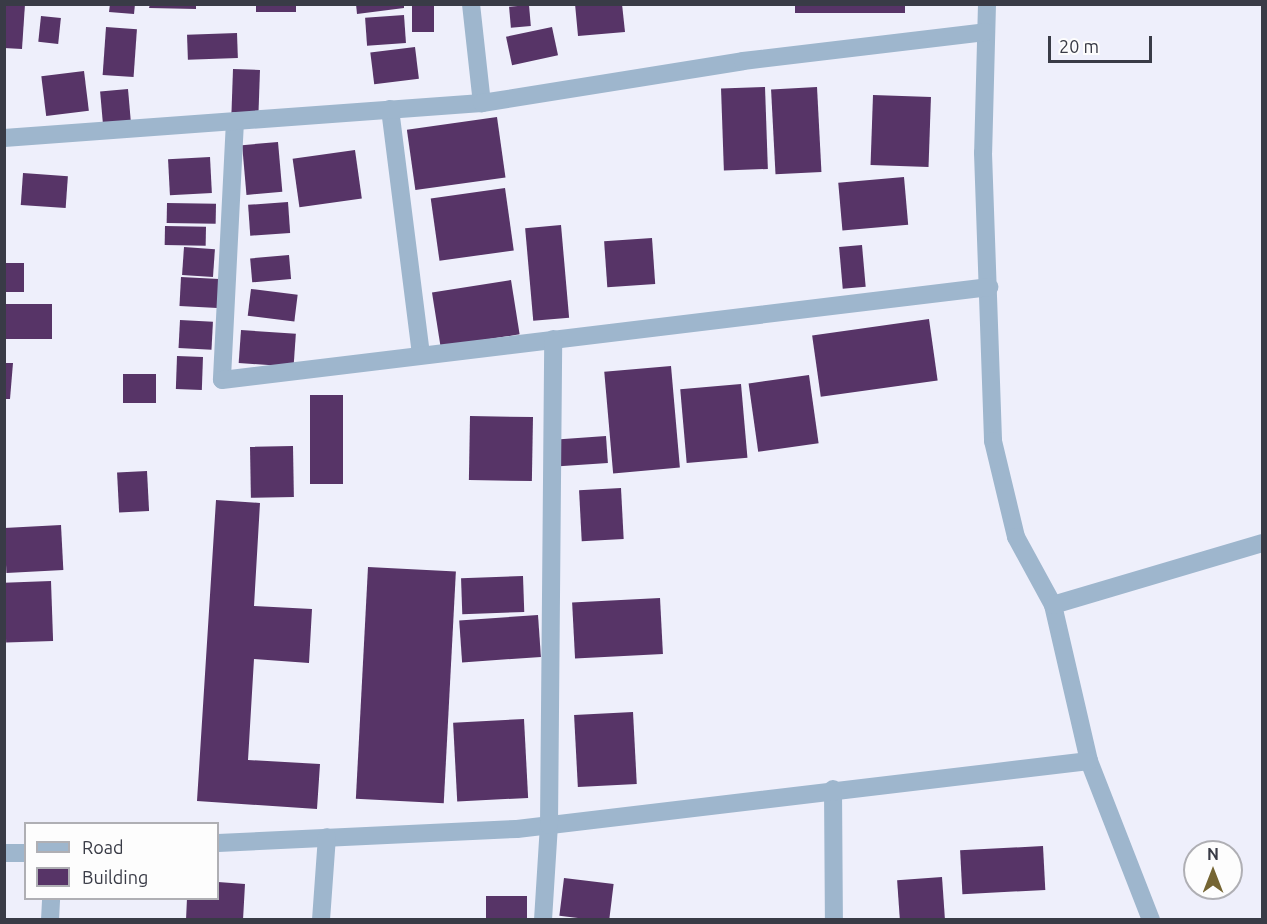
<!DOCTYPE html>
<html>
<head>
<meta charset="utf-8">
<style>
	body { margin:0 }
	#map { position:relative; width:1267px; height:924px; overflow:hidden; background:#eeeffb; font-family:Ubuntu,sans-serif }
	div>[style] { position:absolute }
	[style*='--x'] { left:calc(var(--x)*1px); top:calc(var(--y)*1px); width:calc(var(--w)*1px); rotate:calc(var(--a)*1deg) }
	.building>* { inset:0; background:#573467; transform-origin:0 0 }
	.minor>* { height:18px; margin:-9px; padding:0 9px; transform-origin:9px; border-radius:9px; background:#9eb6cd }
	span { translate:-50% -50%; white-space:nowrap; text-align:center; line-height:1.15; -webkit-text-stroke:6px #fdfdfd; paint-order:stroke }
	.frame { position:absolute; inset:0; border:6px solid #393b46; pointer-events:none }
	.legend { position:absolute; left:24px; top:822px; width:195px; height:78px; box-sizing:border-box; background:#fdfdfd; border:2px solid #afafb4; margin:0; padding:8px 10px; list-style:none; font-size:18px; color:#393b46 }
	.legend li { display:flex; align-items:center; gap:12px; height:30px }
	.legend b { width:30px; border:2px solid #afafb4 }
	.north { position:absolute; left:1183px; top:840px; width:60px; height:60px; box-sizing:border-box; background:#fdfdfd; border:2px solid #afafb4; border-radius:50%; rotate:0deg; font-size:16px; font-weight:700; line-height:24px; text-align:center; color:#393b46 }
	.north::after { content:''; display:block; margin:auto; width:21px; height:27px; background:#756533; clip-path:polygon(50% 0,100% 100%,50% 72%,0 100%) }
	.scale { position:absolute; left:1048px; top:36px; width:104px; height:27px; box-sizing:border-box; border:3px solid #393b46; border-top:0; padding-left:8px; font-size:18px; line-height:21px; white-space:nowrap; color:#393b46; -webkit-text-stroke:4px #fdfdfd; paint-order:stroke }
</style>
</head>
<body>
<div id="map">
	<div class="building">
		<div style="clip-path:polygon(4px 4px,25px 4px,22px 49px,4px 48px)"></div>
		<div style="clip-path:polygon(110px 4px,135px 4px,134px 14px,109px 12px)"></div>
		<div style="clip-path:polygon(150px 4px,196px 4px,196px 9px,149px 8px)"></div>
		<div style="left:256px;top:4px;width:40px;height:8px"></div>
		<div style="clip-path:polygon(356px 4px,404px 4px,404px 8px,357px 14px)"></div>
		<div style="clip-path:polygon(575px 4px,622px 4px,625px 32px,578px 36px)"></div>
		<div style="left:795px;top:4px;width:110px;height:9px"></div>
		<div style="left:412px;top:5px;width:22px;height:27px"></div>
		<div style="left:529px;top:5px;width:21px;height:20px;rotate:85deg"></div>
		<div style="left:404px;top:15px;width:28px;height:39px;rotate:86deg"></div>
		<div style="left:41px;top:16px;width:20px;height:26px;rotate:6deg"></div>
		<div style="left:106px;top:27px;width:31px;height:48px;rotate:4deg"></div>
		<div style="left:552px;top:27px;width:29px;height:47px;rotate:78deg"></div>
		<div style="left:237px;top:33px;width:25px;height:50px;rotate:88deg"></div>
		<div style="left:415px;top:47px;width:32px;height:45px;rotate:83deg"></div>
		<div style="left:233px;top:69px;width:27px;height:44px;rotate:2deg"></div>
		<div style="left:84px;top:71px;width:40px;height:43px;rotate:83deg"></div>
		<div style="left:765px;top:87px;width:82px;height:44px;rotate:88deg"></div>
		<div style="left:817px;top:87px;width:85px;height:46px;rotate:87deg"></div>
		<div style="left:128px;top:89px;width:32px;height:28px;rotate:85deg"></div>
		<div style="left:873px;top:95px;width:58px;height:70px;rotate:2deg"></div>
		<div style="left:497px;top:117px;width:61px;height:91px;rotate:82deg"></div>
		<div style="left:278px;top:142px;width:50px;height:36px;rotate:85deg"></div>
		<div style="left:355px;top:150px;width:49px;height:63px;rotate:82deg"></div>
		<div style="left:210px;top:157px;width:36px;height:42px;rotate:87deg"></div>
		<div style="left:23px;top:173px;width:45px;height:32px;rotate:4deg"></div>
		<div style="left:904px;top:177px;width:48px;height:66px;rotate:85deg"></div>
		<div style="left:505px;top:188px;width:63px;height:75px;rotate:82deg"></div>
		<div style="left:288px;top:202px;width:31px;height:40px;rotate:86deg"></div>
		<div style="left:167px;top:203px;width:49px;height:20px;rotate:1deg"></div>
		<div style="left:561px;top:225px;width:93px;height:36px;rotate:85deg"></div>
		<div style="left:165px;top:226px;width:41px;height:19px;rotate:1deg"></div>
		<div style="left:652px;top:238px;width:46px;height:48px;rotate:86deg"></div>
		<div style="left:862px;top:245px;width:42px;height:23px;rotate:85deg"></div>
		<div style="left:184px;top:247px;width:31px;height:28px;rotate:4deg"></div>
		<div style="left:289px;top:255px;width:24px;height:39px;rotate:85deg"></div>
		<div style="left:4px;top:263px;width:20px;height:29px"></div>
		<div style="left:181px;top:277px;width:38px;height:29px;rotate:3deg"></div>
		<div style="left:511px;top:280px;width:55px;height:80px;rotate:81deg"></div>
		<div style="left:251px;top:289px;width:47px;height:27px;rotate:7deg"></div>
		<div style="left:4px;top:304px;width:48px;height:35px"></div>
		<div style="left:929px;top:319px;width:62px;height:118px;rotate:82deg"></div>
		<div style="left:180px;top:320px;width:33px;height:28px;rotate:3deg"></div>
		<div style="left:241px;top:330px;width:55px;height:33px;rotate:4deg"></div>
		<div style="left:177px;top:356px;width:26px;height:33px;rotate:2deg"></div>
		<div style="clip-path:polygon(4px 363px,13px 363px,10px 399px,4px 399px)"></div>
		<div style="left:671px;top:366px;width:102px;height:67px;rotate:85deg"></div>
		<div style="left:123px;top:374px;width:33px;height:29px"></div>
		<div style="left:809px;top:375px;width:69px;height:61px;rotate:82deg"></div>
		<div style="left:741px;top:384px;width:74px;height:61px;rotate:85deg"></div>
		<div style="left:310px;top:395px;width:33px;height:89px"></div>
		<div style="left:470px;top:416px;width:63px;height:64px;rotate:1deg"></div>
		<div style="left:606px;top:436px;width:27px;height:60px;rotate:86deg"></div>
		<div style="left:293px;top:446px;width:51px;height:43px;rotate:89deg"></div>
		<div style="left:147px;top:471px;width:40px;height:30px;rotate:87deg"></div>
		<div style="left:621px;top:488px;width:51px;height:42px;rotate:87deg"></div>
		<div style="clip-path:polygon(216px 500px,260px 503px,254px 606px,312px 609px,309px 663px,254px 659px,248px 760px,320px 764px,317px 809px,197px 801px)"></div>
		<div style="left:61px;top:525px;width:45px;height:57px;rotate:87deg"></div>
		<div style="left:368px;top:567px;width:88px;height:232px;rotate:3deg"></div>
		<div style="left:523px;top:576px;width:36px;height:62px;rotate:88deg"></div>
		<div style="left:51px;top:581px;width:60px;height:47px;rotate:88deg"></div>
		<div style="left:660px;top:598px;width:56px;height:88px;rotate:87deg"></div>
		<div style="left:538px;top:615px;width:42px;height:79px;rotate:86deg"></div>
		<div style="left:633px;top:712px;width:72px;height:59px;rotate:87deg"></div>
		<div style="left:524px;top:719px;width:79px;height:71px;rotate:87deg"></div>
		<div style="left:1043px;top:846px;width:44px;height:83px;rotate:87deg"></div>
		<div style="left:942px;top:877px;width:43px;height:45px;rotate:86deg"></div>
		<div style="left:564px;top:878px;width:50px;height:38px;rotate:7deg"></div>
		<div style="clip-path:polygon(218px 882px,245px 884px,243px 920px,186px 920px,187px 898px,218px 898px)"></div>
		<div style="left:486px;top:896px;width:41px;height:24px"></div>
	</div>
	<div class="minor">
		<div style="--x:471;--y:4;--w:100;--a:83.7"></div>
		<div style="--x:987;--y:4;--w:149;--a:91.5"></div>
		<div style="--x:983;--y:153;--w:288;--a:88"></div>
		<div style="--x:993;--y:441;--w:99;--a:76.5"></div>
		<div style="--x:1016;--y:537;--w:77;--a:61.4"></div>
		<div style="--x:1053;--y:605;--w:160;--a:77"></div>
		<div style="--x:1089;--y:761;--w:171;--a:68.7"></div>
		<div style="--x:390;--y:109;--w:248;--a:82.8"></div>
		<div style="--x:235;--y:121;--w:259;--a:92.9"></div>
		<div style="--x:222;--y:380;--w:773;--a:-6.91"></div>
		<div style="--x:4;--y:138;--w:479;--a:-4.2"></div>
		<div style="--x:482;--y:103;--w:264;--a:-9.1"></div>
		<div style="--x:743;--y:61;--w:244;--a:-6.8"></div>
		<div style="--x:1053;--y:605;--w:218;--a:-16.5"></div>
		<div style="--x:833;--y:789;--w:131;--a:89.6"></div>
		<div style="--x:218;--y:843;--w:299;--a:-2.7"></div>
		<div style="--x:517;--y:829;--w:576;--a:-6.78"></div>
		<div style="--x:4;--y:853;--w:22;--a:0"></div>
		<div style="--x:50;--y:920;--w:22;--a:-87"></div>
		<div style="--x:321;--y:920;--w:83;--a:-85.9"></div>
		<div style="--x:543;--y:920;--w:95;--a:-86.4"></div>
		<div style="--x:549;--y:825;--w:486;--a:-89.5"></div>
	</div>
	<div class="frame"></div>
	<ul class="legend">
	<li><b style="height:8px;background:#9eb6cd"></b>Road</li>
	<li><b style="height:16px;background:#573467"></b>Building</li>
	</ul>
	<div class="north">N</div>
	<div class="scale">20 m</div>
</div>
</body>
</html>
